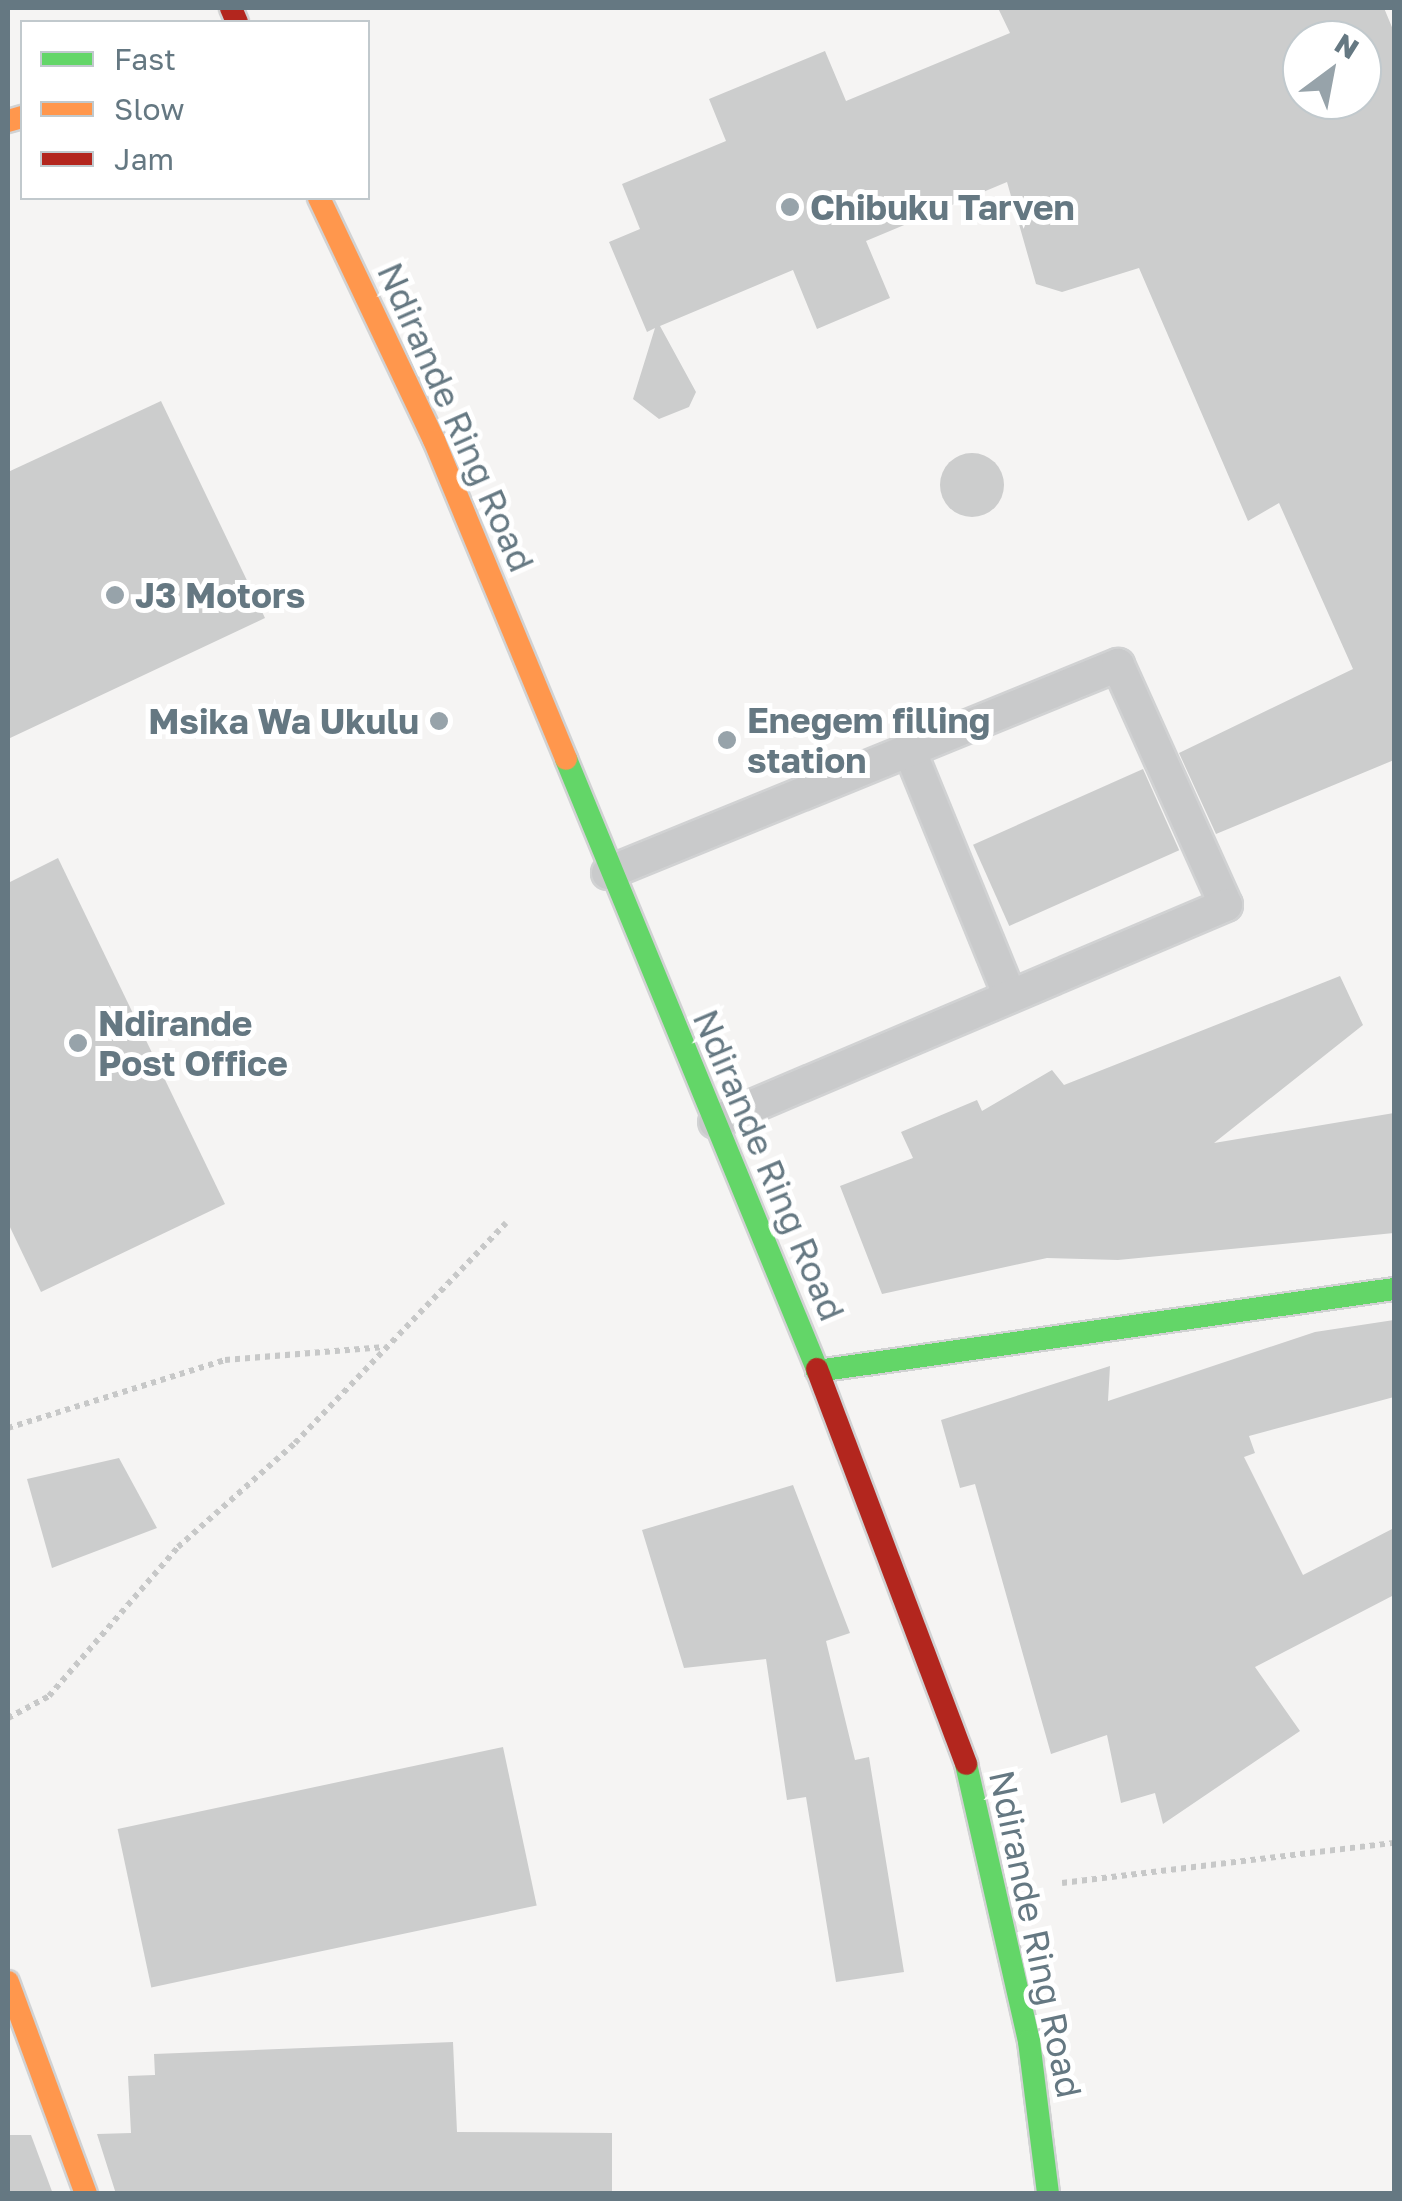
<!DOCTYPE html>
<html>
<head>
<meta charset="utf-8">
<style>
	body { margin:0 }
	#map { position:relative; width:1402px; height:2201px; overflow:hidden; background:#f5f4f3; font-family:"Golos Text",sans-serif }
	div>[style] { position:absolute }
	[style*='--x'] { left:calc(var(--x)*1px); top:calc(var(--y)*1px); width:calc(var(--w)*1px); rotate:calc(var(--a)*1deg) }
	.building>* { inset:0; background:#cccdcd; transform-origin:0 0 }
	.round { border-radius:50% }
	.path>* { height:6px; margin-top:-3px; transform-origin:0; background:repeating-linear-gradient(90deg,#c7c8c8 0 5px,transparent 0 10px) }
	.roads { filter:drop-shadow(2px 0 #d1d2d3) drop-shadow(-2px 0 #d1d2d3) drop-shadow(0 2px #d1d2d3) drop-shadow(0 -2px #d1d2d3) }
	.lane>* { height:32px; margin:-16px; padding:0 16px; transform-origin:16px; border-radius:16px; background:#c9cacb }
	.fast>* { height:22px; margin:-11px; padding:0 11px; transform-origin:11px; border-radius:11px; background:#63d668 }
	.slow>* { height:22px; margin:-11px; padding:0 11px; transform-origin:11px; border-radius:11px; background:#ff974d }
	.jam>* { height:22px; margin:-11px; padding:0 11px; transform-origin:11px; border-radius:11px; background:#b3261e }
	.dots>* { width:28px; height:28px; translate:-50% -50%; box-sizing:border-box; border:5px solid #fff; border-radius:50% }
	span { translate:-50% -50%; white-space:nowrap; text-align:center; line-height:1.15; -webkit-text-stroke:10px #fff; paint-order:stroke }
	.poi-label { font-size:35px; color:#657882; font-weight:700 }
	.left { translate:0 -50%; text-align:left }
	.right { translate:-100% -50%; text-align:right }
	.street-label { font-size:35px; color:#657882 }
	.frame { position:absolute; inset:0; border:10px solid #657882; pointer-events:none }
	.legend { position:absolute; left:20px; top:20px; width:350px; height:180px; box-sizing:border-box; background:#fff; border:2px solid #c1c9cd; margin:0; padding:12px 18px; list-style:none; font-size:30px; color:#657882 }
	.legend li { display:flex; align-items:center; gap:20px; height:50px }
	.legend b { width:50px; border:2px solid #c1c9cd }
	.north { position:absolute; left:1282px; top:20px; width:100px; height:100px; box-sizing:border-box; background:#fff; border:2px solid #c1c9cd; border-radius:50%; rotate:32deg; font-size:28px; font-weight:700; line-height:40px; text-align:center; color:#657882 }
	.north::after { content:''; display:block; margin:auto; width:35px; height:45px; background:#97a3aa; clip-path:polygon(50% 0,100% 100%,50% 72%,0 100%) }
</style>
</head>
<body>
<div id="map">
	<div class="building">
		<div style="clip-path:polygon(evenodd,998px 8px,1384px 8px,1394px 32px,1394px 760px,1216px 834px,1179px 753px,1353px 669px,1279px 503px,1248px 521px,1139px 268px,1062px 292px,1036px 284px,1007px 182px,866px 241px,890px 298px,817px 329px,793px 270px,660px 326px,696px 392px,689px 407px,659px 419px,633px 399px,655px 328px,647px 332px,609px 242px,640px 229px,622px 184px,726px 141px,709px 99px,825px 51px,846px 101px,1010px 33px,998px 8px,1302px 40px,1362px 40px,1362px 100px,1302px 100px,1302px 40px)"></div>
		<div style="clip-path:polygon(161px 401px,265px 618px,8px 739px,8px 472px)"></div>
		<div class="round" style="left:940px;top:453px;width:64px;height:64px"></div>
		<div style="left:1143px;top:769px;width:89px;height:186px;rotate:66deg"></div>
		<div style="clip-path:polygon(58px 858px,225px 1204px,41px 1292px,8px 1223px,8px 883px)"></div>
		<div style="clip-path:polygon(1340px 976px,1363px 1025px,1214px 1143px,1394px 1113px,1394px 1233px,1118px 1260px,1047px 1258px,882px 1294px,840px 1186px,913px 1158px,901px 1132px,977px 1100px,982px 1111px,1052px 1070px,1064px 1085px)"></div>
		<div style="clip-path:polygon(1394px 1320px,1394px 1397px,1249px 1436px,1255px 1453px,1244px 1457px,1303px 1575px,1394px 1528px,1394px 1595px,1255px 1667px,1300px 1731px,1163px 1824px,1155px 1793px,1121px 1803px,1107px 1735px,1051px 1754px,975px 1484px,960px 1488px,941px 1420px,1110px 1366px,1108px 1401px,1315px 1332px)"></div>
		<div style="clip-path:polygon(119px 1458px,157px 1528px,52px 1568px,27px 1479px)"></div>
		<div style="clip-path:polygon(793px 1485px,850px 1633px,826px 1641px,855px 1760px,869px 1757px,904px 1972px,836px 1982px,806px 1797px,787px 1800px,766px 1659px,684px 1668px,642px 1530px)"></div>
		<div style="left:503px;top:1747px;width:162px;height:394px;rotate:78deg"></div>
		<div style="clip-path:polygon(453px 2042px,457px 2132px,612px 2133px,612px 2194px,116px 2194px,97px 2134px,131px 2133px,128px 2076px,155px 2075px,154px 2054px)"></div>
		<div style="clip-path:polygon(8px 2135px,31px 2135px,53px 2194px,8px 2194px)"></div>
	</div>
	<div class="path">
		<div style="--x:8;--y:1428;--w:227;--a:-17.4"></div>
		<div style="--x:225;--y:1360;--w:160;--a:-4.7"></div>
		<div style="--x:8;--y:1718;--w:47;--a:-28.2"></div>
		<div style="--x:49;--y:1696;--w:197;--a:-49.1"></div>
		<div style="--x:178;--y:1547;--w:157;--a:-41.6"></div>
		<div style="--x:295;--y:1443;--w:305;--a:-46.2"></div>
		<div style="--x:1062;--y:1883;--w:334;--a:-6.9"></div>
	</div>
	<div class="roads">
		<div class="lane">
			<div style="--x:909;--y:749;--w:267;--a:67.8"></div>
			<div style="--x:608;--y:873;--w:551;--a:-22.19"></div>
			<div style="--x:1118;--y:665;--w:263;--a:65.8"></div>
			<div style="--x:1226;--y:905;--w:555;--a:156.99"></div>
		</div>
		<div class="fast">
			<div style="--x:566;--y:759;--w:660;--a:67.63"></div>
			<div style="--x:817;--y:1371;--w:583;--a:-8.09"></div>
			<div style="--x:966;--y:1764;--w:284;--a:77.2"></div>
			<div style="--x:1029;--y:2041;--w:154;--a:82.9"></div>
		</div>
		<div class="slow">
			<div style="--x:8;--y:121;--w:15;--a:-16"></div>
			<div style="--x:319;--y:198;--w:268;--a:64.6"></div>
			<div style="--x:434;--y:440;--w:345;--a:67.5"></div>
			<div style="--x:8;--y:1982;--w:226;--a:69.8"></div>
		</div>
		<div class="jam">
			<div style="--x:231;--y:8;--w:15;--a:67"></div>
			<div style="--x:817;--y:1369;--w:422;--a:69.3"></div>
		</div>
	</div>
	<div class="dots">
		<div style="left:790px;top:207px;background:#97a3aa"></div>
		<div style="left:115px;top:595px;background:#97a3aa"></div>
		<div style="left:439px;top:721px;background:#97a3aa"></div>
		<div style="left:727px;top:740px;background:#97a3aa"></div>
		<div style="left:78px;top:1043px;background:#97a3aa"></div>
	</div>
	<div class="poi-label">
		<span class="left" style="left:810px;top:207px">Chibuku Tarven</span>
		<span class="left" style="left:135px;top:595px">J3 Motors</span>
		<span class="left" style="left:747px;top:740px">Enegem filling<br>station</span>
		<span class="right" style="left:419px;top:721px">Msika Wa Ukulu</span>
		<span class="left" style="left:98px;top:1043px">Ndirande<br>Post Office</span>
	</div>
	<div class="street-label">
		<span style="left:456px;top:417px;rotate:66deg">Ndirande Ring Road</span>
		<span style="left:769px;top:1165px;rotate:67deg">Ndirande Ring Road</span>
		<span style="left:1036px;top:1934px;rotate:78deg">Ndirande Ring Road</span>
	</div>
	<div class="frame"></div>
	<ul class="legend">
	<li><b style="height:12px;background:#63d668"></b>Fast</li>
	<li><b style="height:12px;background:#ff974d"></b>Slow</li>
	<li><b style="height:12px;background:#b3261e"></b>Jam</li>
	</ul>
	<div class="north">N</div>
</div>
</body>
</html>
